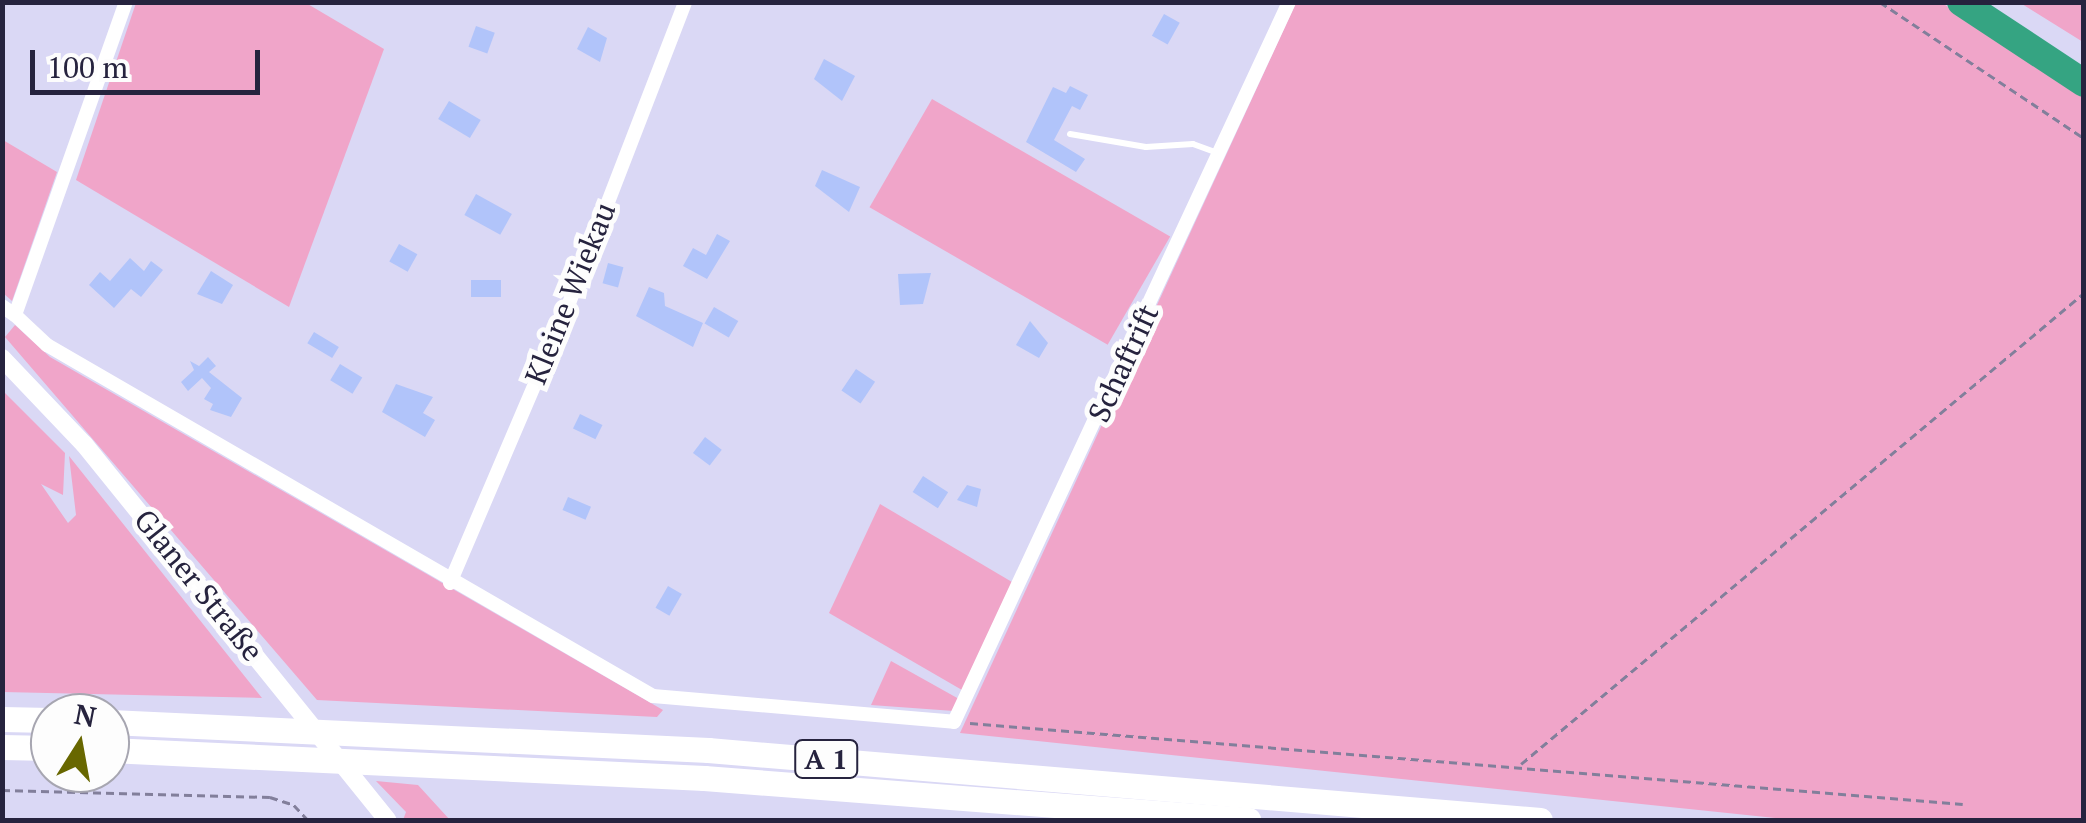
<!DOCTYPE html>
<html>
<head>
<meta charset="utf-8">
<style>
	body { margin:0 }
	#map { position:relative; width:2086px; height:823px; overflow:hidden; background:#dad8f5; font-family:"PT Serif",serif }
	div>[style] { position:absolute }
	[style*='--x'] { left:calc(var(--x)*1px); top:calc(var(--y)*1px); width:calc(var(--w)*1px); rotate:calc(var(--a)*1deg) }
	.green>* { inset:0; background:#f0a5c9; transform-origin:0 0 }
	.river>* { height:28px; margin:-14px; padding:0 14px; transform-origin:14px; border-radius:14px; background:#35a482 }
	.building>* { inset:0; background:#b1c4fa; transform-origin:0 0 }
	.path>* { height:2.5px; margin-top:-1.25px; transform-origin:0; background:repeating-linear-gradient(90deg,#827f9b 0 8px,transparent 0 13px) }
	.service>* { height:6px; margin:-3px; padding:0 3px; transform-origin:3px; border-radius:3px; background:#fff }
	.minor>* { height:14px; margin:-7px; padding:0 7px; transform-origin:7px; border-radius:7px; background:#fff }
	.tertiary>* { height:18px; margin:-9px; padding:0 9px; transform-origin:9px; border-radius:9px; background:#fff }
	.motorway>* { height:25px; margin:-12.5px; padding:0 12.5px; transform-origin:12.5px; border-radius:12.5px; background:#fff }
	span { translate:-50% -50%; white-space:nowrap; text-align:center; line-height:1.15; -webkit-text-stroke:10px #fdfdfd; paint-order:stroke }
	.shield-label span { padding:2px 8px; background:#fdfdfd; border:2px solid; border-radius:8px; -webkit-text-stroke-width:0 }
	.shield-label { font-size:28px; color:#26233e; font-weight:700 }
	.street-label { font-size:30px; color:#26233e }
	.frame { position:absolute; inset:0; border:5px solid #26233e; pointer-events:none }
	.north { position:absolute; left:30px; top:693px; width:100px; height:100px; box-sizing:border-box; background:#fdfdfd; border:2px solid #a7a6b1; border-radius:50%; rotate:11deg; font-size:28px; font-weight:700; line-height:40px; text-align:center; color:#26233e }
	.north::after { content:''; display:block; margin:auto; width:35px; height:45px; background:#686700; clip-path:polygon(50% 0,100% 100%,50% 72%,0 100%) }
	.scale { position:absolute; left:30px; top:50px; width:230px; height:45px; box-sizing:border-box; border:5px solid #26233e; border-top:0; padding-left:12px; font-size:30px; line-height:35px; white-space:nowrap; color:#26233e; -webkit-text-stroke:8px #fdfdfd; paint-order:stroke }
</style>
</head>
<body>
<div id="map">
	<div class="green">
		<div style="clip-path:polygon(136px 3px,306px 3px,384px 49px,289px 307px,76px 180px)"></div>
		<div style="clip-path:polygon(1296px 3px,1942px 3px,2083px 95px,2083px 820px,1794px 820px,960px 733px)"></div>
		<div style="clip-path:polygon(2016px 3px,2083px 3px,2083px 42px,2022px 4px)"></div>
		<div style="left:932px;top:99px;width:275px;height:125px;rotate:30deg"></div>
		<div style="clip-path:polygon(3px 140px,57px 172px,12px 301px,3px 293px)"></div>
		<div style="clip-path:polygon(15px 325px,50px 357px,663px 710px,657px 717px,317px 700px,5px 337px)"></div>
		<div style="clip-path:polygon(2px 390px,65px 453px,63px 495px,41px 484px,68px 523px,76px 515px,69px 456px,262px 698px,3px 692px)"></div>
		<div style="clip-path:polygon(880px 504px,1012px 582px,962px 690px,829px 613px)"></div>
		<div style="clip-path:polygon(891px 661px,959px 699px,954px 711px,871px 705px)"></div>
		<div style="clip-path:polygon(376px 781px,418px 785px,450px 820px,403px 820px,406px 812px)"></div>
	</div>
	<div class="river">
		<div style="--x:1961;--y:2;--w:147;--a:33.4"></div>
	</div>
	<div class="building">
		<div style="left:1164px;top:14px;width:18px;height:25px;rotate:29deg"></div>
		<div style="left:476px;top:26px;width:20px;height:22px;rotate:20deg"></div>
		<div style="clip-path:polygon(588px 27px,607px 38px,600px 62px,577px 49px)"></div>
		<div style="clip-path:polygon(824px 59px,855px 76px,842px 101px,814px 79px)"></div>
		<div style="clip-path:polygon(1070px 86px,1088px 95px,1080px 110px,1072px 106px,1054px 140px,1085px 159px,1076px 172px,1026px 142px,1053px 87px,1066px 93px)"></div>
		<div style="left:449px;top:101px;width:37px;height:21px;rotate:31deg"></div>
		<div style="clip-path:polygon(822px 170px,860px 187px,849px 212px,815px 186px)"></div>
		<div style="left:476px;top:194px;width:41px;height:24px;rotate:29deg"></div>
		<div style="clip-path:polygon(717px 234px,730px 241px,707px 279px,683px 266px,693px 248px,706px 255px)"></div>
		<div style="left:399px;top:244px;width:21px;height:20px;rotate:29deg"></div>
		<div style="clip-path:polygon(130px 258px,144px 271px,151px 261px,163px 270px,141px 297px,131px 289px,114px 308px,89px 285px,100px 272px,110px 281px)"></div>
		<div style="left:608px;top:263px;width:16px;height:21px;rotate:15deg"></div>
		<div style="clip-path:polygon(211px 271px,233px 285px,222px 304px,197px 294px)"></div>
		<div style="clip-path:polygon(931px 273px,923px 304px,900px 305px,898px 274px)"></div>
		<div style="left:471px;top:280px;width:30px;height:17px"></div>
		<div style="clip-path:polygon(649px 287px,664px 293px,665px 306px,703px 323px,693px 347px,636px 316px)"></div>
		<div style="left:714px;top:307px;width:28px;height:19px;rotate:30deg"></div>
		<div style="clip-path:polygon(1030px 321px,1048px 343px,1039px 358px,1016px 345px)"></div>
		<div style="left:314px;top:332px;width:29px;height:13px;rotate:31deg"></div>
		<div style="clip-path:polygon(208px 357px,216px 366px,209px 372px,242px 398px,231px 417px,210px 410px,213px 404px,204px 399px,211px 388px,202px 378px,188px 391px,181px 382px,194px 370px,190px 361px,199px 366px)"></div>
		<div style="left:340px;top:364px;width:26px;height:19px;rotate:31deg"></div>
		<div style="left:856px;top:369px;width:23px;height:26px;rotate:34deg"></div>
		<div style="clip-path:polygon(396px 384px,433px 397px,423px 413px,435px 420px,425px 437px,382px 412px)"></div>
		<div style="left:580px;top:414px;width:25px;height:16px;rotate:26deg"></div>
		<div style="left:705px;top:437px;width:21px;height:20px;rotate:37deg"></div>
		<div style="left:923px;top:476px;width:30px;height:19px;rotate:33deg"></div>
		<div style="clip-path:polygon(967px 485px,981px 489px,977px 507px,957px 500px)"></div>
		<div style="left:568px;top:497px;width:25px;height:14px;rotate:23deg"></div>
		<div style="left:668px;top:586px;width:16px;height:25px;rotate:30deg"></div>
	</div>
	<div class="path">
		<div style="--x:1880;--y:2;--w:245;--a:33.7"></div>
		<div style="--x:970;--y:723;--w:996;--a:4.66"></div>
		<div style="--x:1521;--y:764;--w:734;--a:-39.92"></div>
		<div style="--x:2;--y:790;--w:268;--a:1.5"></div>
		<div style="--x:270;--y:797;--w:25;--a:18"></div>
		<div style="--x:294;--y:805;--w:21;--a:47"></div>
	</div>
	<div class="service">
		<div style="--x:1070;--y:134;--w:77;--a:9.7"></div>
		<div style="--x:1146;--y:147;--w:47;--a:-3.7"></div>
		<div style="--x:1193;--y:144;--w:27;--a:20"></div>
	</div>
	<div class="minor">
		<div style="--x:2;--y:306;--w:16;--a:35"></div>
		<div style="--x:15;--y:315;--w:332;--a:-70.5"></div>
		<div style="--x:15;--y:315;--w:44;--a:43.2"></div>
		<div style="--x:47;--y:345;--w:700;--a:30.08"></div>
		<div style="--x:653;--y:696;--w:302;--a:4.9"></div>
		<div style="--x:954;--y:722;--w:794;--a:-65.05"></div>
		<div style="--x:450;--y:583;--w:296;--a:-66.9"></div>
		<div style="--x:566;--y:311;--w:331;--a:-68.9"></div>
	</div>
	<div class="tertiary">
		<div style="--x:2;--y:358;--w:119;--a:46.4"></div>
		<div style="--x:84;--y:444;--w:483;--a:51.1"></div>
	</div>
	<div class="motorway">
		<div style="--x:2;--y:719;--w:48;--a:1.2"></div>
		<div style="--x:110;--y:722;--w:599;--a:2.68"></div>
		<div style="--x:708;--y:750;--w:835;--a:4.81"></div>
		<div style="--x:2;--y:747;--w:48;--a:1.2"></div>
		<div style="--x:110;--y:750;--w:595;--a:2.7"></div>
		<div style="--x:704;--y:778;--w:546;--a:4.41"></div>
	</div>
	<div class="shield-label">
		<span style="left:826px;top:759px">A 1</span>
	</div>
	<div class="street-label">
		<span style="left:570px;top:293px;rotate:-68deg">Kleine Wiekau</span>
		<span style="left:1123px;top:363px;rotate:-65deg">Schaftrift</span>
		<span style="left:199px;top:585px;rotate:51deg">Glaner Straße</span>
	</div>
	<div class="frame"></div>
	<div class="north">N</div>
	<div class="scale">100 m</div>
</div>
</body>
</html>
